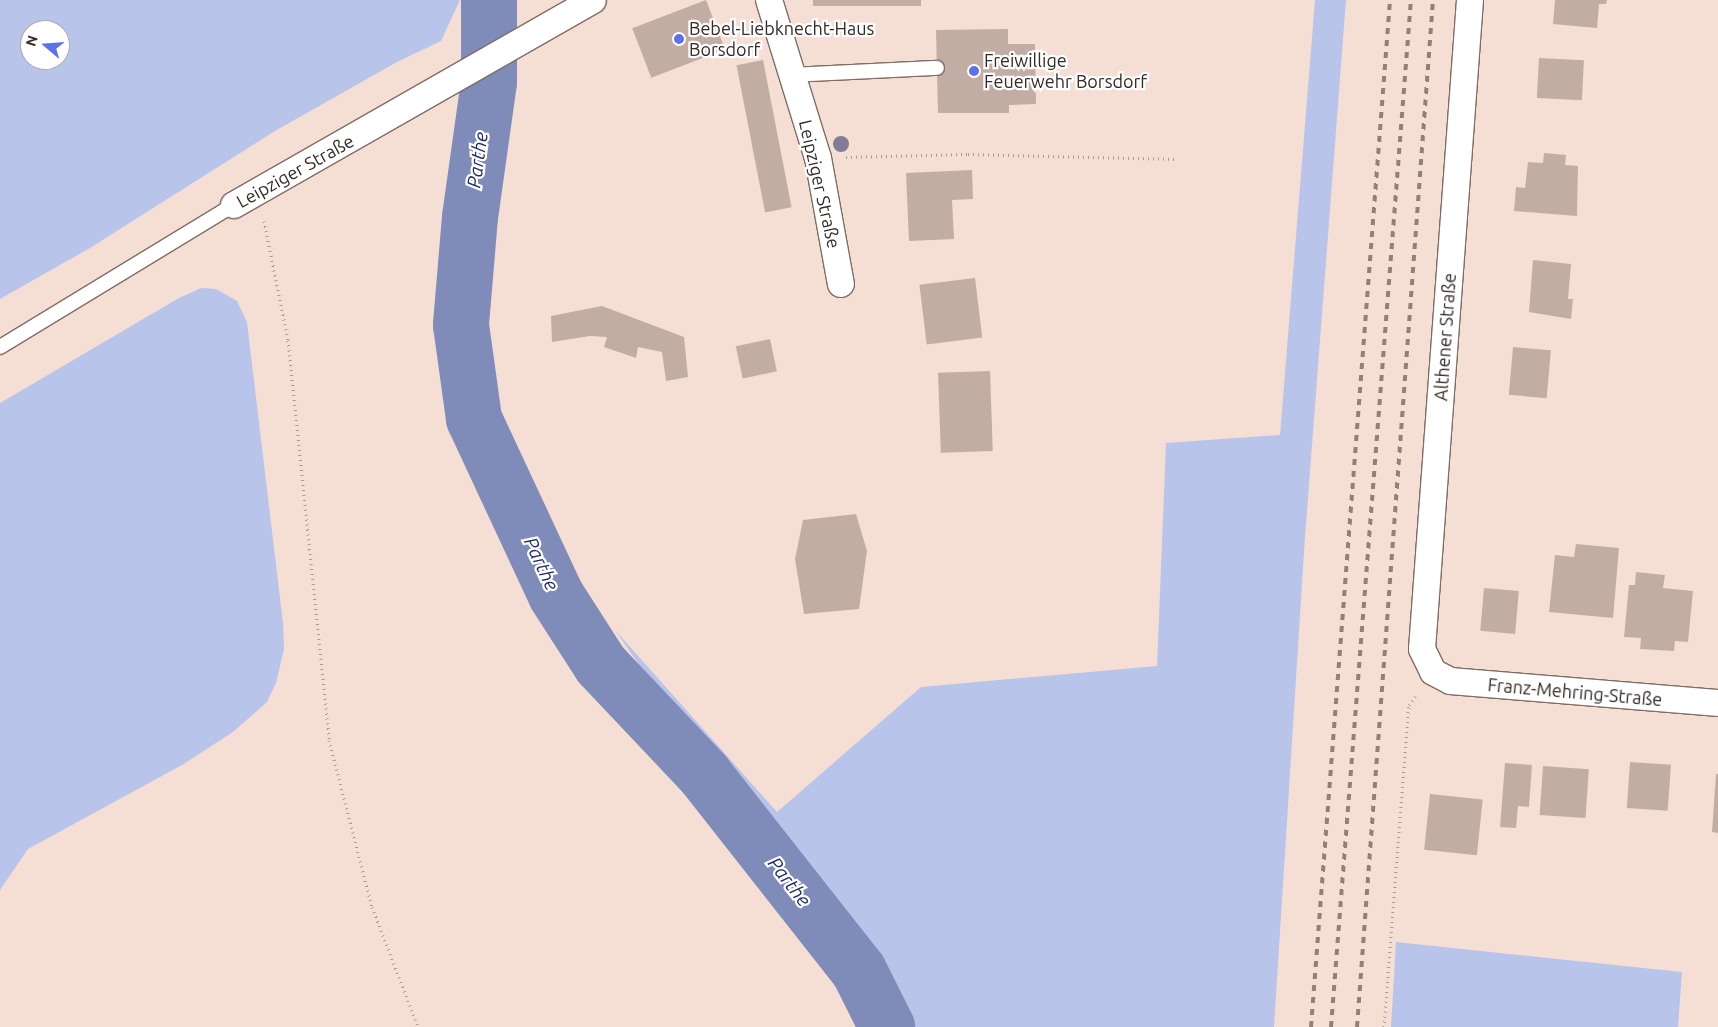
<!DOCTYPE html>
<html>
<head>
<meta charset="utf-8">
<style>
	body { margin:0 }
	#map { position:relative; width:1718px; height:1027px; overflow:hidden; background:#f5dfd5; font-family:Ubuntu,sans-serif }
	div>[style] { position:absolute }
	[style*='--x'] { left:calc(var(--x)*1px); top:calc(var(--y)*1px); width:calc(var(--w)*1px); rotate:calc(var(--a)*1deg) }
	.green>* { inset:0; background:#b9c4ea }
	.river>* { height:56px; margin:-28px; padding:0 28px; transform-origin:28px; border-radius:28px; background:#7f8cb9 }
	.building>* { inset:0; background:#c2ada4; transform-origin:0 0 }
	.path>* { height:3px; margin-top:-1.5px; transform-origin:0; background:repeating-linear-gradient(90deg,#aa9a92 0 1px,transparent 0 5px) }
	.roads { filter:drop-shadow(1px 0 #7f6c63) drop-shadow(-1px 0 #7f6c63) drop-shadow(0 1px #7f6c63) drop-shadow(0 -1px #7f6c63) }
	.lane>* { height:14px; margin:-7px; padding:0 7px; transform-origin:7px; border-radius:7px; background:#fff }
	.street>* { height:26px; margin:-13px; padding:0 13px; transform-origin:13px; border-radius:13px; background:#fff }
	.rail>* { height:4px; margin-top:-2px; transform-origin:0; background:repeating-linear-gradient(90deg,#8f807a 0 6px,transparent 0 12px) }
	.trees>* { width:16px; height:16px; margin:-8px; border-radius:50%; background:#817d97 }
	.dots>* { width:14px; height:14px; translate:-50% -50%; box-sizing:border-box; border:2px solid #fff; border-radius:50% }
	span { translate:-50% -50%; white-space:nowrap; text-align:center; line-height:1.15; -webkit-text-stroke:4.5px #fff; paint-order:stroke }
	.poi-label { font-size:18px; color:#332b27 }
	.left { translate:0 -50%; text-align:left }
	.street-label { font-size:18px; color:#332b27 }
	.water-label { font-size:19px; color:#222c64; font-style:italic }
	.north { position:absolute; left:20px; top:20px; width:50px; height:50px; box-sizing:border-box; background:#fff; border:1px solid #adaaa9; border-radius:50%; rotate:288deg; font-size:14px; font-weight:700; line-height:20px; text-align:center; color:#332b27 }
	.north::after { content:''; display:block; margin:auto; width:18px; height:22px; background:#5d72e9; clip-path:polygon(50% 0,100% 100%,50% 72%,0 100%) }
</style>
</head>
<body>
<div id="map">
	<div class="green">
		<div style="clip-path:polygon(evenodd,0 0,460px 0,441px 41px,397px 62px,275px 131px,90px 248px,0 299px,0 0,30px 30px,60px 30px,60px 60px,30px 60px,30px 30px)"></div>
		<div style="clip-path:polygon(1315px 0,1346px 0,1305px 537px,1274px 1027px,900px 1027px,870px 963px,710px 767px,615px 630px,777px 812px,921px 687px,1157px 666px,1166px 443px,1280px 435px)"></div>
		<div style="clip-path:polygon(201px 288px,216px 289px,237px 301px,247px 322px,283px 623px,284px 649px,276px 683px,267px 702px,233px 732px,182px 765px,28px 849px,0 890px,0 403px,179px 298px)"></div>
		<div style="clip-path:polygon(1396px 942px,1682px 972px,1678px 1027px,1391px 1027px)"></div>
	</div>
	<div class="river">
		<div style="--x:489;--y:0;--w:82;--a:90"></div>
		<div style="--x:489;--y:82;--w:136;--a:98"></div>
		<div style="--x:470;--y:217;--w:108;--a:94.8"></div>
		<div style="--x:461;--y:325;--w:95;--a:82.1"></div>
		<div style="--x:474;--y:419;--w:194;--a:65"></div>
		<div style="--x:556;--y:595;--w:83;--a:57.3"></div>
		<div style="--x:601;--y:665;--w:150;--a:46.6"></div>
		<div style="--x:704;--y:774;--w:251;--a:51.8"></div>
		<div style="--x:859;--y:971;--w:63;--a:63.4"></div>
	</div>
	<div class="building">
		<div style="left:706px;top:0;width:53px;height:79px;rotate:69deg"></div>
		<div style="left:813px;top:0;width:108px;height:6px"></div>
		<div style="clip-path:polygon(1555px 0,1607px 0,1606px 4px,1599px 4px,1597px 28px,1553px 24px)"></div>
		<div style="clip-path:polygon(1008px 29px,1008px 44px,1035px 44px,1036px 104px,1009px 105px,1009px 113px,938px 113px,936px 30px)"></div>
		<div style="left:1539px;top:58px;width:45px;height:40px;rotate:3deg"></div>
		<div style="left:763px;top:60px;width:150px;height:27px;rotate:79deg"></div>
		<div style="clip-path:polygon(1544px 153px,1566px 155px,1565px 165px,1578px 166px,1577px 216px,1514px 211px,1516px 187px,1525px 188px,1528px 162px,1543px 163px)"></div>
		<div style="clip-path:polygon(972px 170px,973px 199px,952px 200px,954px 239px,909px 241px,906px 173px)"></div>
		<div style="clip-path:polygon(1533px 260px,1571px 264px,1568px 299px,1573px 299px,1571px 319px,1529px 312px)"></div>
		<div style="left:975px;top:278px;width:60px;height:56px;rotate:83deg"></div>
		<div style="clip-path:polygon(602px 306px,684px 337px,688px 377px,666px 381px,662px 352px,638px 347px,636px 358px,604px 347px,607px 337px,590px 336px,552px 342px,551px 316px)"></div>
		<div style="left:770px;top:339px;width:33px;height:35px;rotate:78deg"></div>
		<div style="left:1513px;top:347px;width:38px;height:48px;rotate:5deg"></div>
		<div style="left:990px;top:371px;width:80px;height:52px;rotate:88deg"></div>
		<div style="clip-path:polygon(856px 514px,867px 551px,859px 609px,804px 614px,795px 559px,803px 520px)"></div>
		<div style="clip-path:polygon(1576px 544px,1619px 548px,1613px 618px,1549px 612px,1555px 555px,1574px 557px)"></div>
		<div style="clip-path:polygon(1636px 572px,1665px 575px,1663px 588px,1693px 591px,1688px 642px,1675px 641px,1674px 651px,1640px 649px,1641px 638px,1624px 637px,1629px 585px,1635px 585px)"></div>
		<div style="left:1484px;top:588px;width:35px;height:43px;rotate:5deg"></div>
		<div style="left:1630px;top:762px;width:41px;height:46px;rotate:4deg"></div>
		<div style="clip-path:polygon(1505px 763px,1532px 765px,1529px 807px,1518px 806px,1516px 828px,1500px 827px)"></div>
		<div style="left:1543px;top:766px;width:46px;height:49px;rotate:4deg"></div>
		<div style="clip-path:polygon(1716px 774px,1718px 774px,1718px 833px,1712px 832px)"></div>
		<div style="left:1430px;top:794px;width:53px;height:56px;rotate:6deg"></div>
	</div>
	<div class="path">
		<div style="--x:846;--y:157;--w:122;--a:-1.4"></div>
		<div style="--x:968;--y:154;--w:209;--a:1.4"></div>
		<div style="--x:264;--y:221;--w:121;--a:78.6"></div>
		<div style="--x:288;--y:340;--w:402;--a:84.1"></div>
		<div style="--x:329;--y:740;--w:172;--a:75.6"></div>
		<div style="--x:372;--y:907;--w:129;--a:69"></div>
		<div style="--x:1384;--y:1027;--w:323;--a:-85.6"></div>
		<div style="--x:1409;--y:705;--w:12;--a:-55"></div>
	</div>
	<div class="roads">
		<div class="lane">
			<div style="--x:792;--y:75;--w:145;--a:-2.8"></div>
			<div style="--x:0;--y:347;--w:274;--a:-31.3"></div>
		</div>
		<div class="street">
			<div style="--x:769;--y:0;--w:165;--a:72.8"></div>
			<div style="--x:818;--y:158;--w:128;--a:79.7"></div>
			<div style="--x:1470;--y:0;--w:651;--a:94.23"></div>
			<div style="--x:1422;--y:649;--w:25;--a:64"></div>
			<div style="--x:1433;--y:672;--w:20;--a:27"></div>
			<div style="--x:1451;--y:681;--w:268;--a:4.7"></div>
			<div style="--x:234;--y:205;--w:413;--a:-29.7"></div>
		</div>
	</div>
	<div class="rail">
		<div style="--x:1311;--y:1027;--w:1030;--a:-85.6"></div>
		<div style="--x:1331;--y:1027;--w:1030;--a:-85.55"></div>
		<div style="--x:1357;--y:1027;--w:1030;--a:-85.77"></div>
	</div>
	<div class="trees">
		<div style="left:841px;top:144px"></div>
	</div>
	<div class="dots">
		<div style="left:679px;top:39px;background:#5d72e9"></div>
		<div style="left:974px;top:71px;background:#5d72e9"></div>
	</div>
	<div class="poi-label">
		<span class="left" style="left:689px;top:39px">Bebel-Liebknecht-Haus<br>Borsdorf</span>
		<span class="left" style="left:984px;top:71px">Freiwillige<br>Feuerwehr Borsdorf</span>
	</div>
	<div class="street-label">
		<span style="left:295px;top:171px;rotate:-29deg">Leipziger Straße</span>
		<span style="left:820px;top:184px;rotate:77deg">Leipziger Straße</span>
		<span style="left:1445px;top:337px;rotate:-86deg">Althener Straße</span>
		<span style="left:1575px;top:692px;rotate:5deg">Franz-Mehring-Straße</span>
	</div>
	<div class="water-label">
		<span style="left:478px;top:160px;rotate:-82deg">Parthe</span>
		<span style="left:541px;top:564px;rotate:65deg">Parthe</span>
		<span style="left:789px;top:882px;rotate:52deg">Parthe</span>
	</div>
	<div class="north">N</div>
</div>
</body>
</html>
